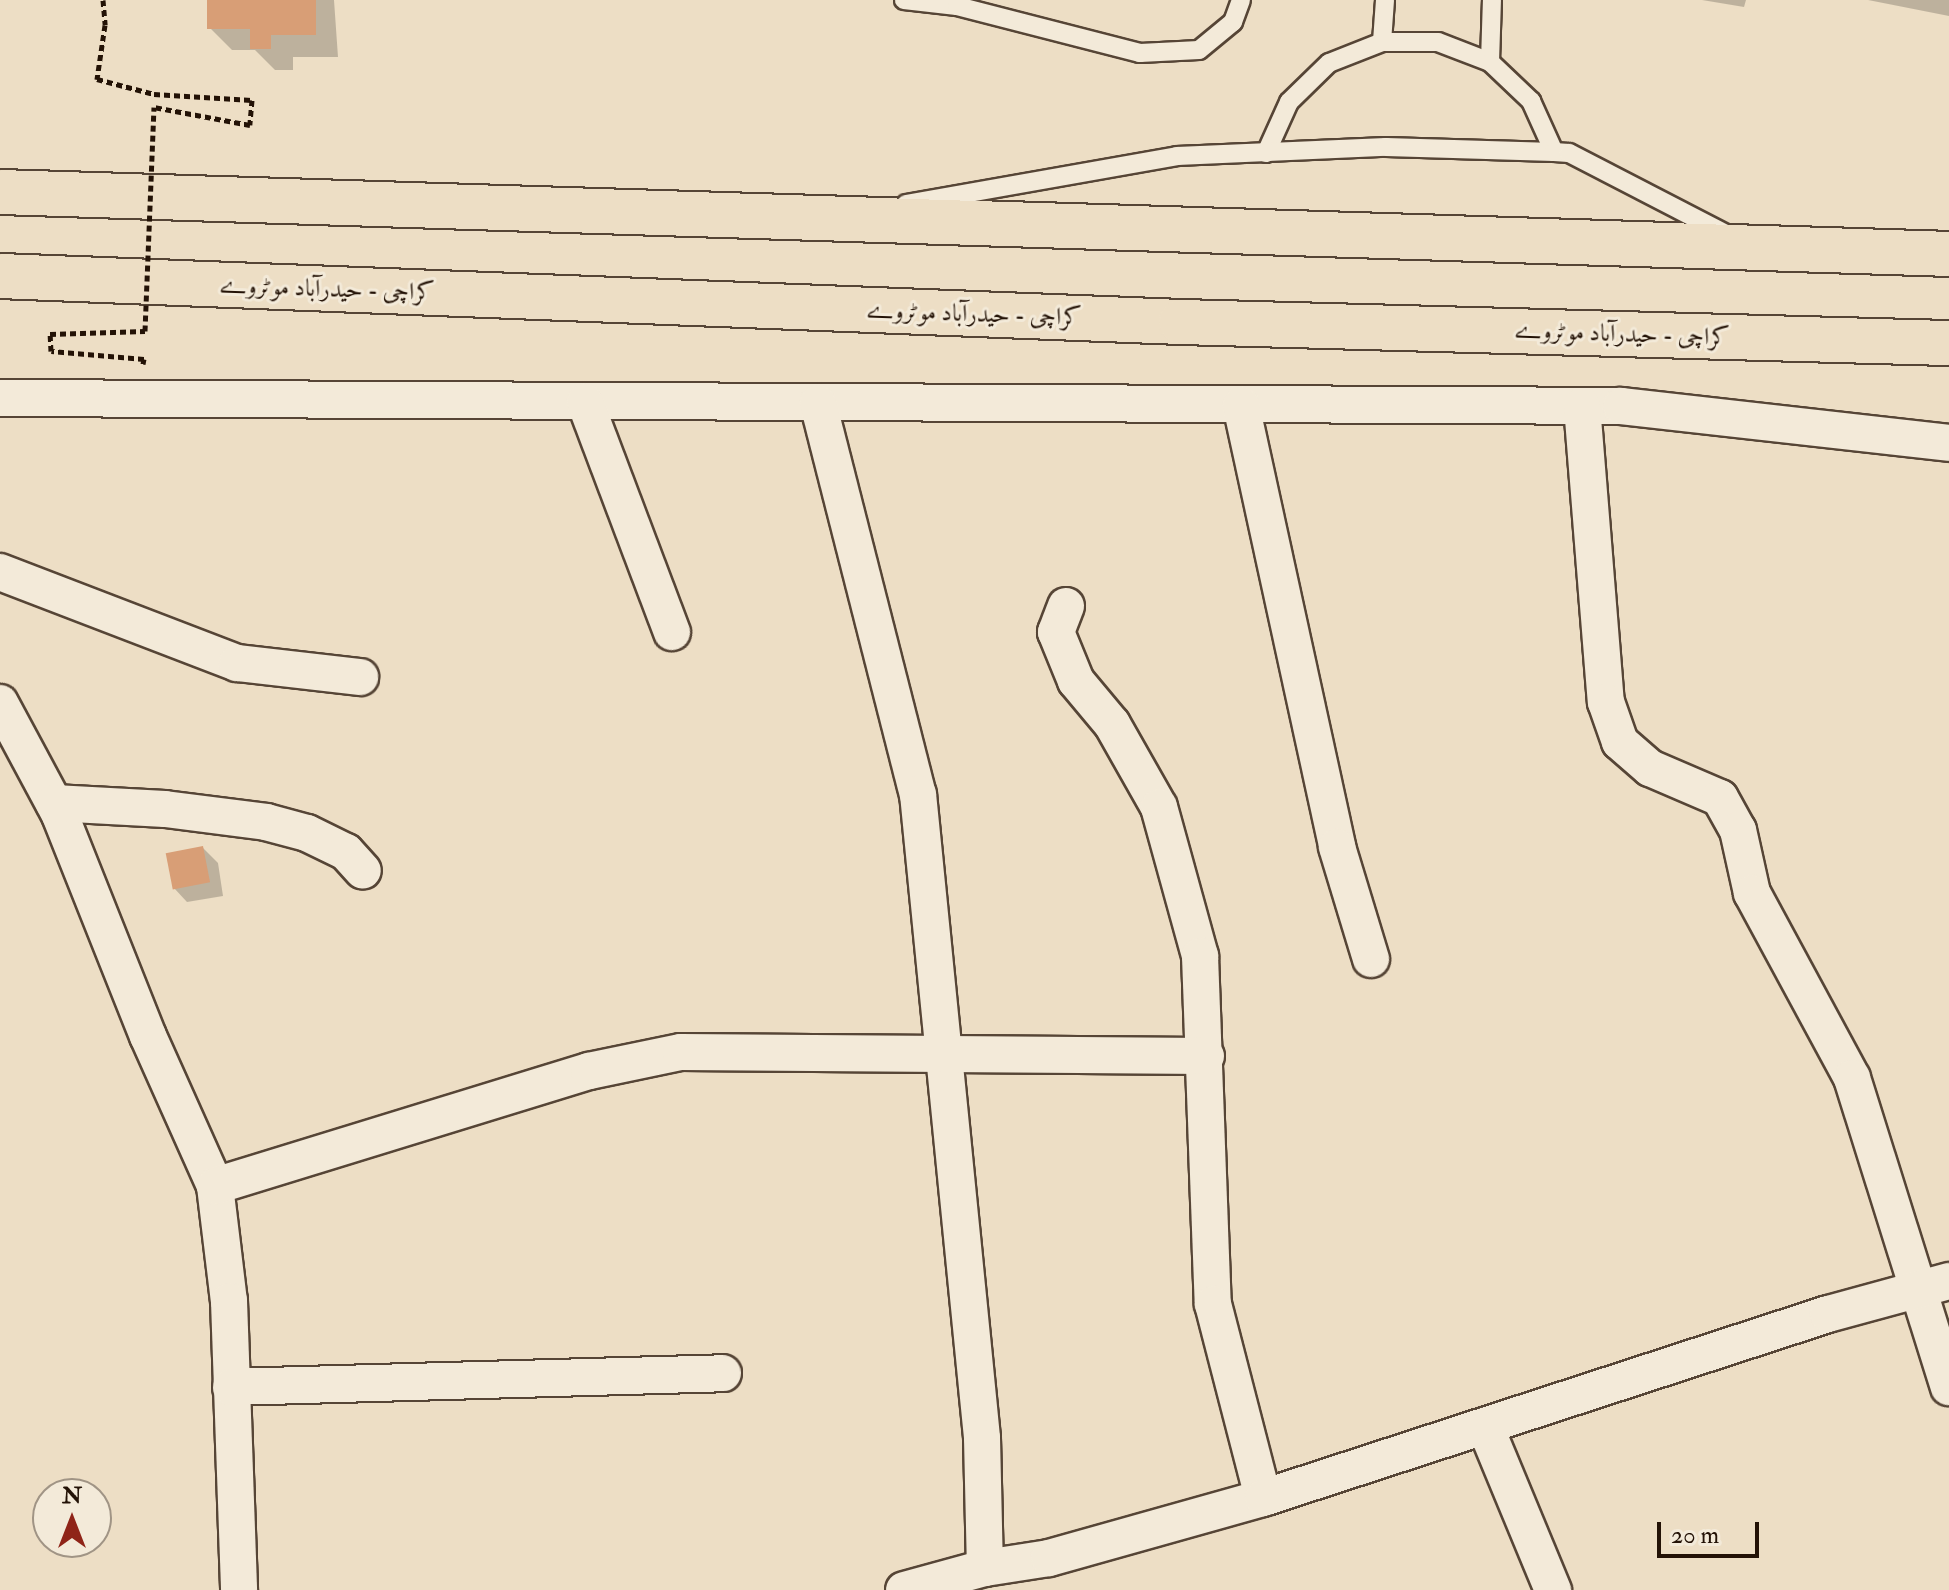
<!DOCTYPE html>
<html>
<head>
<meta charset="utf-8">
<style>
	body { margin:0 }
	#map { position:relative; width:1949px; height:1590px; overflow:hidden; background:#eddec5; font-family:"IM FELL Double Pica",Amiri,serif }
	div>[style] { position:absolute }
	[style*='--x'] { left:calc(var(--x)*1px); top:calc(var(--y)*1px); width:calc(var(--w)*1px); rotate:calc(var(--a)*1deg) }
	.shadow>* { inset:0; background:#0003 }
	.building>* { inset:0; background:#d89e76; transform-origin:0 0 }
	.path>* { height:5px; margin-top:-2.5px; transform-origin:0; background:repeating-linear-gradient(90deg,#231206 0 6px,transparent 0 10px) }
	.roads { filter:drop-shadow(2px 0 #564536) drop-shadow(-2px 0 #564536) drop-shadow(0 2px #564536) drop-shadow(0 -2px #564536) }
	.service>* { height:18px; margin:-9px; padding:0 9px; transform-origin:9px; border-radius:9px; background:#f3ead9 }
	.minor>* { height:36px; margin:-18px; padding:0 18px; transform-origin:18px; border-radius:18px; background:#f3ead9 }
	.motorway>* { height:44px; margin:-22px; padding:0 22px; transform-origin:22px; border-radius:22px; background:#eddec5 }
	.path-bridge>* { height:5px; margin-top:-2.5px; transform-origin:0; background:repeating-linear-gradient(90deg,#231206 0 6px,transparent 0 10px) }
	span { translate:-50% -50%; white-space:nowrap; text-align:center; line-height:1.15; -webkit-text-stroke:6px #f3ead9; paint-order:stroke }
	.street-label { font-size:24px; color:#231206 }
	.north { position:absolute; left:32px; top:1478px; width:80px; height:80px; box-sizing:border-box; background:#f3ead9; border:2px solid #a09485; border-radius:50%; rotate:0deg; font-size:22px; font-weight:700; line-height:32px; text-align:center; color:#231206 }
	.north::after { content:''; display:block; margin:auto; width:28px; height:36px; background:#8f2418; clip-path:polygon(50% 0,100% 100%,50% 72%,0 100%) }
	.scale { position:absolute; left:1657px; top:1522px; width:102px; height:36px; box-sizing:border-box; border:4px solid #231206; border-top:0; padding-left:10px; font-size:24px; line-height:28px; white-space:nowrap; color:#231206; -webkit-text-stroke:6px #f3ead9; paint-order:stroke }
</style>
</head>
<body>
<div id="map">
	<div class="shadow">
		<div style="clip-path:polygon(210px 0,334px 0,338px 57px,293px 57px,293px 70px,275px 70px,255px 50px,232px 50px,210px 28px)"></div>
		<div style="clip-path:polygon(1702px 0,1746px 0,1744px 7px)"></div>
		<div style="clip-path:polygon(1868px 0,1949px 0,1949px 16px)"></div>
		<div style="clip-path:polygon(203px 848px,218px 863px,223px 896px,187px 902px,173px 887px)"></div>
	</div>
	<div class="building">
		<div style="clip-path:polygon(207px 0,316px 0,316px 35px,271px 35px,271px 49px,250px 49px,250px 29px,207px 29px)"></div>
		<div style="left:203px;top:846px;width:37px;height:38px;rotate:79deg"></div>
	</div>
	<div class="path">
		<div style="--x:103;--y:0;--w:25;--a:85"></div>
		<div style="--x:105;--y:25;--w:55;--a:98.4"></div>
		<div style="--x:97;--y:79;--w:59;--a:14.7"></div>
		<div style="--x:154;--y:94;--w:98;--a:3.5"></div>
		<div style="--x:252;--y:100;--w:25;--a:95"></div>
		<div style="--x:250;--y:125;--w:98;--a:-169.4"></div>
		<div style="--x:143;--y:364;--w:5;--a:-79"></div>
		<div style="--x:144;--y:359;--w:93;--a:-175.1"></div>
		<div style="--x:51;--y:351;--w:17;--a:-93"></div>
		<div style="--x:50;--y:334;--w:95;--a:-1.8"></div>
	</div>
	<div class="roads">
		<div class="service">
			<div style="--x:904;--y:0;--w:53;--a:6.5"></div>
			<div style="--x:957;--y:6;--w:189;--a:14.4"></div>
			<div style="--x:1140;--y:53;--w:59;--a:-2.9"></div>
			<div style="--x:1199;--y:50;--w:44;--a:-39.5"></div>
			<div style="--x:1233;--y:22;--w:23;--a:-70"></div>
			<div style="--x:1382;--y:42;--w:42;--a:-85.9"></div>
			<div style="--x:1490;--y:62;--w:62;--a:-88.2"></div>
			<div style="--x:1266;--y:153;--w:56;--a:-65.7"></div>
			<div style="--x:1289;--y:102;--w:56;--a:-44.3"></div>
			<div style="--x:1329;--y:63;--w:57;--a:-21.6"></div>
			<div style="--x:1382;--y:42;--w:56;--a:0"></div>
			<div style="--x:1438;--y:42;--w:56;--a:21"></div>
			<div style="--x:1490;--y:62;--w:57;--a:43.6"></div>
			<div style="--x:1531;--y:101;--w:56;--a:65.7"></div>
			<div style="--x:906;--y:204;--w:275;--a:-10"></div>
			<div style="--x:1177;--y:156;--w:209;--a:-2.5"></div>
			<div style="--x:1386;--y:147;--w:168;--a:1.7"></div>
			<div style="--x:1554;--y:152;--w:15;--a:4"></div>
			<div style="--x:1569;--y:153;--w:179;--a:27.3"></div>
		</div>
		<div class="minor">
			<div style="--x:0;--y:398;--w:1621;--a:0.28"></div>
			<div style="--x:1621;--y:406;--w:330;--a:6.4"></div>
			<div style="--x:585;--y:402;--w:246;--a:69.3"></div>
			<div style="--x:818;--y:403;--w:404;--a:75.7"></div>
			<div style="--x:918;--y:794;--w:647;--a:84.32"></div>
			<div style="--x:982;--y:1438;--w:130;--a:88.7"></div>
			<div style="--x:1241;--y:405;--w:452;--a:77.7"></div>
			<div style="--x:1337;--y:847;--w:117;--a:73.1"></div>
			<div style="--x:1582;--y:406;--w:297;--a:85.4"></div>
			<div style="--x:1606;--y:702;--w:42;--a:70.7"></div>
			<div style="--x:1620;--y:742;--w:40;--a:41"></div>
			<div style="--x:1650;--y:768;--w:76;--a:23.2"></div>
			<div style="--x:1720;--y:798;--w:37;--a:61"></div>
			<div style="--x:1738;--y:830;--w:65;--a:77.5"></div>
			<div style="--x:1752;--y:893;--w:210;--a:61.6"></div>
			<div style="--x:1852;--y:1078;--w:324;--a:72.6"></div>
			<div style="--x:0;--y:572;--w:254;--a:21"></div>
			<div style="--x:237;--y:663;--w:124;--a:6.5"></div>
			<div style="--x:1066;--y:606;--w:28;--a:111"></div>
			<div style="--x:1056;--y:632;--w:53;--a:67.8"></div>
			<div style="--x:1076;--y:681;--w:56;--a:50.1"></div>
			<div style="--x:1112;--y:724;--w:95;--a:60.5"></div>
			<div style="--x:1159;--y:807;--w:155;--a:74.6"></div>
			<div style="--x:1200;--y:956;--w:348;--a:87.9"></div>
			<div style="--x:1213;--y:1304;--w:200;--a:75.5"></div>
			<div style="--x:0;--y:703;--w:127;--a:61.8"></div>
			<div style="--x:60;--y:815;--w:238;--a:68.3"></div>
			<div style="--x:148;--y:1036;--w:164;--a:65.9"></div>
			<div style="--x:215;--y:1186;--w:116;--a:83.1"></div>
			<div style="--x:229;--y:1301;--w:289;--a:88"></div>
			<div style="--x:54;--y:803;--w:111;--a:3.1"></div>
			<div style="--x:165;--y:809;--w:102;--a:7.3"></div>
			<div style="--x:266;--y:822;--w:42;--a:15"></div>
			<div style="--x:307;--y:833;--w:43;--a:26"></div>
			<div style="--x:346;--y:852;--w:25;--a:48"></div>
			<div style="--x:215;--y:1186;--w:391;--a:-17.1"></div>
			<div style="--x:589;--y:1071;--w:94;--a:-11.7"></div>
			<div style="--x:681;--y:1052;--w:525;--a:0.44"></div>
			<div style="--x:231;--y:1387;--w:492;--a:-1.6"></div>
			<div style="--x:1485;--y:1426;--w:178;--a:67.5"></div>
			<div style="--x:904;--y:1590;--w:84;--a:-15.2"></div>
			<div style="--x:985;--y:1568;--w:65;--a:-8.9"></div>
			<div style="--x:1049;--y:1558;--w:222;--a:-15.7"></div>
			<div style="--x:1263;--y:1498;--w:594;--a:-18.04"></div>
			<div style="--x:1828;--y:1314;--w:125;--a:-15.3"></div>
		</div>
		<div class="motorway">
			<div style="--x:0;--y:192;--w:1950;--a:1.82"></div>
			<div style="--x:0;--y:276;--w:1182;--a:2.23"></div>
			<div style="--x:1181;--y:322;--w:768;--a:1.57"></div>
		</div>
	</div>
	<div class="path-bridge">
		<div style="--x:145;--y:331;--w:224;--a:-87.7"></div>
	</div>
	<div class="street-label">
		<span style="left:327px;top:289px;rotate:2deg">کراچی - حیدرآباد موٹروے</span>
		<span style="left:974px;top:314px;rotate:2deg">کراچی - حیدرآباد موٹروے</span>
		<span style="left:1622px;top:334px;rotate:2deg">کراچی - حیدرآباد موٹروے</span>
	</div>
	<div class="north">N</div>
	<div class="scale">20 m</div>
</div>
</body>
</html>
